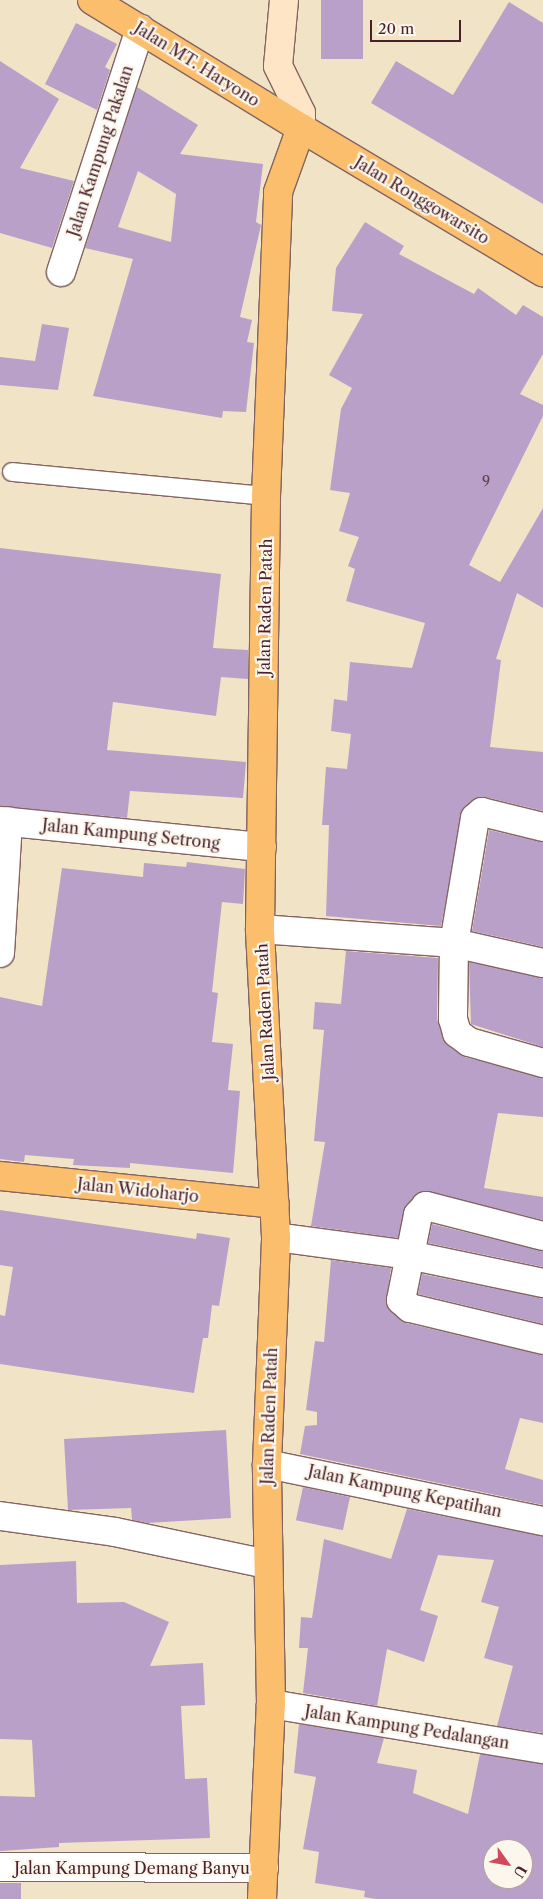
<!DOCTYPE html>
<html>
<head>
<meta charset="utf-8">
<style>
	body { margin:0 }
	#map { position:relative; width:543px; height:1899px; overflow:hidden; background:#f0e3c6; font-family:"Libre Caslon Text",serif }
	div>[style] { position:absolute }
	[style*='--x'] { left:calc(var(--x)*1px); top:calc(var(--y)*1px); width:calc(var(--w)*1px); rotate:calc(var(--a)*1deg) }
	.building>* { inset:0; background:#b8a0c9; transform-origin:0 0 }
	.roads { filter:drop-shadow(1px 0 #846461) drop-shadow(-1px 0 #846461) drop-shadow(0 1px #846461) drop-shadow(0 -1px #846461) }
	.lane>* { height:18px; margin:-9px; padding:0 9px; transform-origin:9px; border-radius:9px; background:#fff }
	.street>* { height:28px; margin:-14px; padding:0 14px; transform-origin:14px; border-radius:14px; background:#fff }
	.secondary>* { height:28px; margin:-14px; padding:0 14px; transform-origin:14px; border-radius:14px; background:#fde5c5 }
	.primary>* { height:28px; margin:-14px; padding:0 14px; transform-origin:14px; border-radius:14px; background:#fabe6d }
	.highway>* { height:28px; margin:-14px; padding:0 14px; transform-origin:14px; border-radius:14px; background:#fabe6d }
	span { translate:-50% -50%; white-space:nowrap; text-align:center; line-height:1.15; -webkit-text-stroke:4.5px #fbf7ec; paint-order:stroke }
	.number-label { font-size:14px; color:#663f52 }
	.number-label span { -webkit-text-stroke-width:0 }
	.street-label { font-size:16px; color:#4a1f2b }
	.north { position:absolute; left:483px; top:1839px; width:50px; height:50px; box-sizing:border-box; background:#fbf7ec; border:1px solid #b4a19f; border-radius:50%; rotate:122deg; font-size:14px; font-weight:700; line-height:20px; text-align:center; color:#4a1f2b }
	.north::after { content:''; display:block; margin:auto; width:18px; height:22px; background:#d1495b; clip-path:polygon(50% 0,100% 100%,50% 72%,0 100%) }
	.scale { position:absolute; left:370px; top:20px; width:91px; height:22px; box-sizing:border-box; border:2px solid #4a1f2b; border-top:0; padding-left:6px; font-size:15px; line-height:18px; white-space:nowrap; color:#4a1f2b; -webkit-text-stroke:4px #fbf7ec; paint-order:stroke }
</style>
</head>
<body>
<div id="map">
	<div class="building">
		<div style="left:321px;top:0;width:42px;height:59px"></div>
		<div style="clip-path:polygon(509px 2px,543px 23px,543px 204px,371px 103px,396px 61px,453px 95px)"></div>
		<div style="clip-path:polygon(76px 23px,117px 44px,105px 67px,110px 70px,97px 110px,45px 84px)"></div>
		<div style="clip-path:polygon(0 61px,59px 99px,20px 168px,74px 181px,52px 248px,0 233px)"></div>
		<div style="clip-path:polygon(evenodd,137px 87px,198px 125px,180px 154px,263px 164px,256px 222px,261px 225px,240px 317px,252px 320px,247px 342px,254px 343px,246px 412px,223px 411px,222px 418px,93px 396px,133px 259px,85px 248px,137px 87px,138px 171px,176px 194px,171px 242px,118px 227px,138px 171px)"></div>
		<div style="clip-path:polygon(365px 222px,404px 246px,399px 254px,474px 294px,478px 288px,516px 315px,523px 305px,543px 317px,543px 354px,520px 394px,543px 405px,543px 416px,469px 565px,500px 582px,543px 508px,543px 608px,517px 593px,496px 659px,501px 660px,490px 747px,543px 752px,543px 811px,485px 797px,465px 806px,441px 926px,326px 916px,329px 825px,322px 825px,326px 767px,347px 769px,351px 734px,331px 731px,334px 699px,347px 701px,350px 662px,412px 668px,425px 623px,346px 601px,355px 569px,348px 566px,359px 537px,339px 531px,350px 493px,330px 490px,341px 409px,352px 388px,329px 375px,363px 314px,332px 311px,336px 268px)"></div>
		<div style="clip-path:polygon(42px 324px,69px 328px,58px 390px,0 385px,0 357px,35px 361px)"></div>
		<div style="clip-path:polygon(0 548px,221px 574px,213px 648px,248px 650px,248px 679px,221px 677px,216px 716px,113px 702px,107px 750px,246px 762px,243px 798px,130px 791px,127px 818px,0 806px)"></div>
		<div style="clip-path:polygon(489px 830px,543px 842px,543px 947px,472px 931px)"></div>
		<div style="clip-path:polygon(187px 862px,245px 869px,243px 904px,222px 902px,212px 992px,218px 993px,212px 1042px,233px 1044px,228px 1090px,240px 1091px,233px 1173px,130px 1163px,130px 1168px,73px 1165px,74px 1159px,25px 1155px,24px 1162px,0 1159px,0 997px,42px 1006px,62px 868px,143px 877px,144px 863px,186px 867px)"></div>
		<div style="clip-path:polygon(346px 951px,438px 958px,437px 1019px,447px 1045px,465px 1057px,543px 1078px,543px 1117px,498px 1113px,484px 1188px,543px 1197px,543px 1220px,422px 1191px,406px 1205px,398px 1238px,311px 1226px,325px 1142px,314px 1141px,324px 1030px,313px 1029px,315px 1002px,341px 1004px)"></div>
		<div style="clip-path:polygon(469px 962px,543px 978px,543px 1047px,471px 1024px)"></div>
		<div style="clip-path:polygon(0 1210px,196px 1239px,197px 1233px,230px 1238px,219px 1306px,212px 1305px,208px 1338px,203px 1338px,194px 1393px,0 1364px,0 1315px,5px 1316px,13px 1267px,0 1265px)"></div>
		<div style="clip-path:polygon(432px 1224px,543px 1251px,543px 1267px,428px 1243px)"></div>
		<div style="clip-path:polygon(331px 1260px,391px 1268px,386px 1304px,406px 1323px,543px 1355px,543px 1423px,520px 1418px,505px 1469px,543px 1480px,543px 1505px,300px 1454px,305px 1426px,317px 1425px,317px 1412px,306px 1410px,315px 1341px,324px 1342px)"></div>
		<div style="clip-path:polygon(422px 1274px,543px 1298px,543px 1324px,418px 1294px)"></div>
		<div style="clip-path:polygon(226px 1430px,231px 1518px,147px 1523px,132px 1520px,131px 1508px,68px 1510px,64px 1439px)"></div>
		<div style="left:303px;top:1487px;width:48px;height:34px;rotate:12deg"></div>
		<div style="clip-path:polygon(407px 1509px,543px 1536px,543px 1733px,497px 1726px,513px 1666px,484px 1658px,499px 1607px,481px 1602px,494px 1560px,438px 1555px,420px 1610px,438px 1616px,424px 1662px,387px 1649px,377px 1706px,303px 1693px,308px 1648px,299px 1648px,301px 1617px,312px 1618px,324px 1539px,391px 1559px)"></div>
		<div style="clip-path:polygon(76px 1561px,77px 1603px,124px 1602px,169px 1622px,150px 1666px,203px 1663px,205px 1705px,181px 1706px,185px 1779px,207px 1778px,210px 1838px,59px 1843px,59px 1847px,0 1851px,0 1796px,35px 1797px,32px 1740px,0 1739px,0 1565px)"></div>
		<div style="clip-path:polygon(evenodd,299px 1724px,384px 1738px,377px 1763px,417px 1770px,413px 1793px,468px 1814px,480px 1754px,543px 1764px,543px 1899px,376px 1899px,364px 1897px,365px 1891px,315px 1883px,319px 1852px,303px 1849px,316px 1777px,294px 1773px,299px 1724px,493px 1849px,523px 1849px,523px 1879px,493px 1879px,493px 1849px)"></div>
		<div style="left:0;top:1883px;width:21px;height:16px"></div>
	</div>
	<div class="roads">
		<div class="lane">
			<div style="--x:12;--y:472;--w:255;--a:5.4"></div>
		</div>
		<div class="street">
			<div style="--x:61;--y:272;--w:256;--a:-72"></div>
			<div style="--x:0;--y:821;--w:263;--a:5.7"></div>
			<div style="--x:543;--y:827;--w:63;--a:-166.2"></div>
			<div style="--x:482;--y:812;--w:9;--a:139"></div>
			<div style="--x:475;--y:818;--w:127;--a:99.5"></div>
			<div style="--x:454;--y:943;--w:76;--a:90.8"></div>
			<div style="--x:453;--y:1019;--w:15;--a:74"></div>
			<div style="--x:457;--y:1033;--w:15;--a:37"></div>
			<div style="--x:469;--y:1042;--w:77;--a:15.8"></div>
			<div style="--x:260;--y:929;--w:195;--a:4.1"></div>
			<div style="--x:454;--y:943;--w:91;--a:12.7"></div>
			<div style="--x:0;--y:953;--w:132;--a:-86.5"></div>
			<div style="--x:543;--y:1236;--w:121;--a:-165.6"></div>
			<div style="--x:426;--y:1206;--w:12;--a:132"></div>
			<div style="--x:418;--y:1215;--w:87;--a:101.3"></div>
			<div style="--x:401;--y:1300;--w:12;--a:42"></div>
			<div style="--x:410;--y:1308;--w:137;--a:13.5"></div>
			<div style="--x:276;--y:1237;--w:134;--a:7.7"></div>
			<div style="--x:409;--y:1255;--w:137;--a:11.8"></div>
			<div style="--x:267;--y:1464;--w:282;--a:11.7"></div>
			<div style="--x:0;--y:1516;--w:116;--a:7.9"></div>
			<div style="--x:115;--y:1532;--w:155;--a:11.9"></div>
			<div style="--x:271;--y:1704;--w:276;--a:9.4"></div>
			<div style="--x:0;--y:1867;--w:264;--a:0.2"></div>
		</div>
		<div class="secondary">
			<div style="--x:284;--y:0;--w:66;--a:95.2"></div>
			<div style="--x:278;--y:66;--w:52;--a:63.9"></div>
			<div style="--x:301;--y:113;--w:15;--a:90"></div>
		</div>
		<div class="primary">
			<div style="--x:92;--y:0;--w:245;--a:31.5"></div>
		</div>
		<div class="highway">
			<div style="--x:0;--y:1176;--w:276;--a:5.8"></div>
			<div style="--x:262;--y:1899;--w:195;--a:-87.4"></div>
			<div style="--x:271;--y:1704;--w:240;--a:-91"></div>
			<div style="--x:267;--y:1464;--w:227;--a:-87.7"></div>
			<div style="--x:276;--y:1237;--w:308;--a:-93"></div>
			<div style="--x:260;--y:929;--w:433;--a:-89.2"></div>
			<div style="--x:266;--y:496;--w:304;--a:-87.7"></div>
			<div style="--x:278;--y:192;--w:68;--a:-70.2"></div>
			<div style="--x:301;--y:128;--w:282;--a:30.8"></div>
		</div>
	</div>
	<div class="number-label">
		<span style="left:486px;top:481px">9</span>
	</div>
	<div class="street-label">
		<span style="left:197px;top:64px;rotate:32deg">Jalan MT. Haryono</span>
		<span style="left:100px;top:151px;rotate:-72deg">Jalan Kampung Pakalan</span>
		<span style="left:422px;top:200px;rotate:31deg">Jalan Ronggowarsito</span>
		<span style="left:265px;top:607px;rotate:-89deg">Jalan Raden Patah</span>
		<span style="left:131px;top:834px;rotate:6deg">Jalan Kampung Setrong</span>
		<span style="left:265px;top:1012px;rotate:-93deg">Jalan Raden Patah</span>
		<span style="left:138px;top:1190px;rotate:6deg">Jalan Widoharjo</span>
		<span style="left:269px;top:1416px;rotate:-88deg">Jalan Raden Patah</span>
		<span style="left:405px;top:1491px;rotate:12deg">Jalan Kampung Kepatihan</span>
		<span style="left:407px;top:1727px;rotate:9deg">Jalan Kampung Pedalangan</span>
		<span style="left:132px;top:1868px">Jalan Kampung Demang Banyu</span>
	</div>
	<div class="north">U</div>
	<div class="scale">20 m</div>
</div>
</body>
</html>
